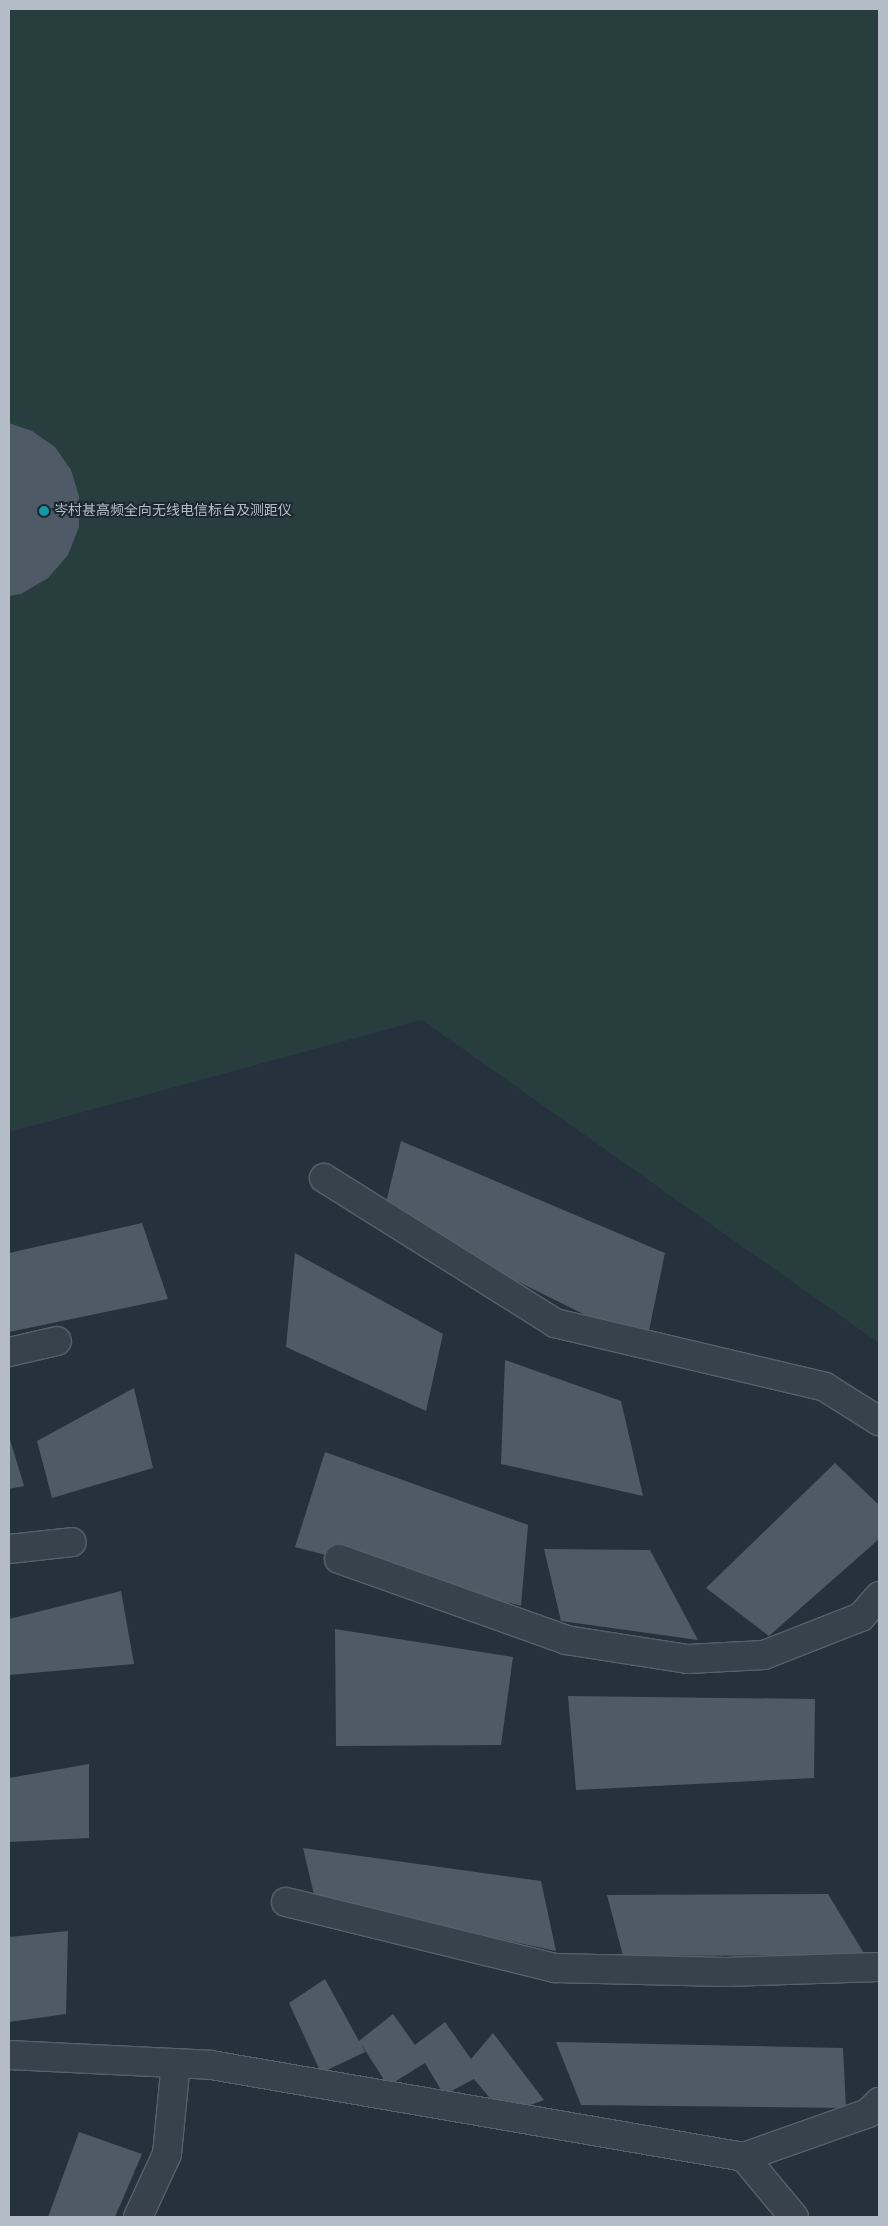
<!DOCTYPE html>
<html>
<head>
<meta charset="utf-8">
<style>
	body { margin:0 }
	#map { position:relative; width:888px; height:2226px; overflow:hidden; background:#25313c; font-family:Rubik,"Noto Sans SC",sans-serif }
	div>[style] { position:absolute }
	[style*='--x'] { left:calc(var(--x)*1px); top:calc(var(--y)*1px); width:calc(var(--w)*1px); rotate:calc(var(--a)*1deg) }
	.green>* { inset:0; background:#283e3e }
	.building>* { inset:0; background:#4e5a66 }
	.roads { filter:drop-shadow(1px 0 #56606a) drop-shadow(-1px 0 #56606a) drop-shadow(0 1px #56606a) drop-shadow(0 -1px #56606a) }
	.minor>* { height:28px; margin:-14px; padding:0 14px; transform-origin:14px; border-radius:14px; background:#38424c }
	.dots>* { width:14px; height:14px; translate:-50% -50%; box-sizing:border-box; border:2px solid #1d2731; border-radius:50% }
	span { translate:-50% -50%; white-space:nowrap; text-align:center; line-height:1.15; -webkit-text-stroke:4px #1d2731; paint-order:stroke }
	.poi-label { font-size:14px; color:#b4bdc7 }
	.left { translate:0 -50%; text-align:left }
	.frame { position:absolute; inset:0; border:10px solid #b4bdc7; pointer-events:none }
</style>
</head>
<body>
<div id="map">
	<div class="green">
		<div style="clip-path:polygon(9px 9px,879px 9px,879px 1343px,422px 1020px,9px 1132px)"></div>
	</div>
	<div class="building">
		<div style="clip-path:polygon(9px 423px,32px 431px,55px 447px,71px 470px,79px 496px,79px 527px,68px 555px,48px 578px,21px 594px,9px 596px)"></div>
		<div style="clip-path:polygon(401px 1141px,665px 1253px,646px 1345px,383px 1215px)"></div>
		<div style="clip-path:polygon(142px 1223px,168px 1299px,9px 1332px,9px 1253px)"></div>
		<div style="clip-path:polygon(295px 1253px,443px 1334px,426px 1411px,286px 1347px)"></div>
		<div style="clip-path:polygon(505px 1360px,621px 1401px,643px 1496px,501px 1464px)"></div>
		<div style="clip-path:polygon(134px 1388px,153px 1468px,52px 1498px,37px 1441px)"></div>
		<div style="clip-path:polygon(9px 1436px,24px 1486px,9px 1489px)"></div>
		<div style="clip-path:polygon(325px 1452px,528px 1525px,521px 1606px,295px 1547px)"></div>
		<div style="clip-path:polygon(835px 1463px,879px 1505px,879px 1539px,769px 1636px,706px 1588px)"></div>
		<div style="clip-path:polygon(544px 1549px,650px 1550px,698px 1640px,561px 1621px)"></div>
		<div style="clip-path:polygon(121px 1591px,134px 1664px,9px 1675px,9px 1619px)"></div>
		<div style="clip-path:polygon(335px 1629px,513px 1657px,501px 1745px,336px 1746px)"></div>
		<div style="clip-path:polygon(568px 1696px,815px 1699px,814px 1778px,576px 1790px)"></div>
		<div style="clip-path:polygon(89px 1764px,89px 1838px,9px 1842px,9px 1778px)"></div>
		<div style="clip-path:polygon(303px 1848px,541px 1881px,556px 1951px,315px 1899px)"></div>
		<div style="clip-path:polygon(828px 1894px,865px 1955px,623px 1956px,607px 1895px)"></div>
		<div style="clip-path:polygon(68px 1931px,66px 2014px,9px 2022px,9px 1937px)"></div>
		<div style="clip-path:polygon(325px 1979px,359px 2041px,393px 2014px,415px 2045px,445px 2022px,471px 2059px,493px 2033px,544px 2100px,504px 2115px,474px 2079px,444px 2095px,425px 2063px,388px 2086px,361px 2044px,365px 2052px,321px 2073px,289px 2003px)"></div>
		<div style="clip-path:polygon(556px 2042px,843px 2048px,846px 2108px,581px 2105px)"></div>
		<div style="clip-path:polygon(79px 2132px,142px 2154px,115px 2217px,48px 2217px)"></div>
	</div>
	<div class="roads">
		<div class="minor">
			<div style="--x:324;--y:1178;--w:273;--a:32.1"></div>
			<div style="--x:555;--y:1323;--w:277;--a:13.3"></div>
			<div style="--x:825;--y:1387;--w:64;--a:32.2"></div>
			<div style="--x:9;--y:1352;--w:49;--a:-12.9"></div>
			<div style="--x:9;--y:1549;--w:63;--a:-6.3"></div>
			<div style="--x:339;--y:1559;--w:241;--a:19.6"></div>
			<div style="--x:566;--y:1640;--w:123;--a:8.9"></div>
			<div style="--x:688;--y:1659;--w:76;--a:-3"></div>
			<div style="--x:764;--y:1655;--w:104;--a:-21.4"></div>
			<div style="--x:861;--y:1617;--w:28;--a:-49"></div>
			<div style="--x:286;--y:1902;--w:277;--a:13.8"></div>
			<div style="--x:555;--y:1968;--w:171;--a:1.3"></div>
			<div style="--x:726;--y:1972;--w:153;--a:-1.9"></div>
			<div style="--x:9;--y:2055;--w:202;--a:2.8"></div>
			<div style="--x:211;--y:2065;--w:541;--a:9.79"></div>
			<div style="--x:744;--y:2157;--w:78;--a:50.2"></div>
			<div style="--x:744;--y:2157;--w:132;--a:-19.5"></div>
			<div style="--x:868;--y:2113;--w:16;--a:-45"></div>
			<div style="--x:138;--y:2217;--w:69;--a:-65.3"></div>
			<div style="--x:167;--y:2154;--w:91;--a:-84.4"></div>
		</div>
	</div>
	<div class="dots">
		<div style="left:44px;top:511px;background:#0f9aa8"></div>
	</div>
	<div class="poi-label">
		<span class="left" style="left:54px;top:511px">岑村甚高频全向无线电信标台及测距仪</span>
	</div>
	<div class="frame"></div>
</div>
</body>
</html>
